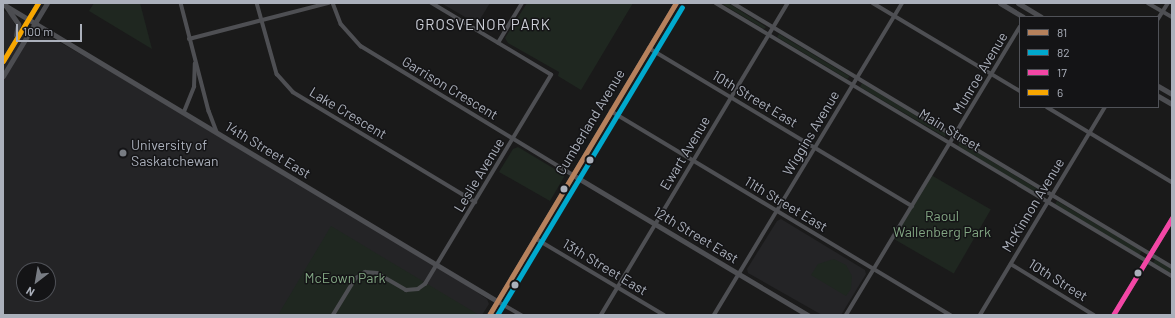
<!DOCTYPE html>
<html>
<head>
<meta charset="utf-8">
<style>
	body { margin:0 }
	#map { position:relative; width:1175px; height:318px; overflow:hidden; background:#1a1a1a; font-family:Barlow,sans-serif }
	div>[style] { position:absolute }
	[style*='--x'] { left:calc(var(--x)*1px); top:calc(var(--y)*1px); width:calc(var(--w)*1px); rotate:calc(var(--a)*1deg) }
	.built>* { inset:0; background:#242426 }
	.green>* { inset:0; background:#1f2720; transform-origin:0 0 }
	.minor>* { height:3.5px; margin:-1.75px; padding:0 1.75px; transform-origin:1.75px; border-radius:1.75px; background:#4e4f53 }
	.tertiary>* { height:4.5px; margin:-2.25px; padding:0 2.25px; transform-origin:2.25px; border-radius:2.25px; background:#4e4f53 }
	.secondary>* { height:5px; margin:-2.5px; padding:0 2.5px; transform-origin:2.5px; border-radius:2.5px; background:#4c4d51 }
	.bus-1>* { height:5px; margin:-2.5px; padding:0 2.5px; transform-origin:2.5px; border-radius:2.5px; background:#b6815c }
	.bus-2>* { height:5px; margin:-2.5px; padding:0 2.5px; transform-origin:2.5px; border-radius:2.5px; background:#00a9ce }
	.bus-3>* { height:5px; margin:-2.5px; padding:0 2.5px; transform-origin:2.5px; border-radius:2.5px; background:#f346a5 }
	.bus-4>* { height:5px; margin:-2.5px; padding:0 2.5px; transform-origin:2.5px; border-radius:2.5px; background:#f7a600 }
	.dots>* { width:11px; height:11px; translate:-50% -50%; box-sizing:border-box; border:2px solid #141416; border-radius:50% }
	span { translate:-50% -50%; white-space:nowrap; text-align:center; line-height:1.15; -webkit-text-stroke:3px #141416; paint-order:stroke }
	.street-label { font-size:14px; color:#abb0bb }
	.poi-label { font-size:14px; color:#abb0bb }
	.left { translate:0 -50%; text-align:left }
	.park-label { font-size:14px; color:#82a683 }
	.neighbourhood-label { font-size:15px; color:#cccfd7; letter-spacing:1px }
	.frame { position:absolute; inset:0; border:4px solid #abb0bb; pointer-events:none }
	.legend { position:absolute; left:1019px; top:16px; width:140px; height:92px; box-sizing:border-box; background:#141416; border:1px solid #505258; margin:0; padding:5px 7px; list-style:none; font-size:12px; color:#abb0bb }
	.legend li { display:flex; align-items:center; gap:8px; height:20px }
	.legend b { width:20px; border:1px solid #505258 }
	.north { position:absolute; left:16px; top:262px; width:40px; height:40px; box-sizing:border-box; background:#141416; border:1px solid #505258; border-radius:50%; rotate:211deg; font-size:11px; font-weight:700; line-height:16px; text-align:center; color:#abb0bb }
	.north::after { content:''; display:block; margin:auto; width:14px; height:18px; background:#787c83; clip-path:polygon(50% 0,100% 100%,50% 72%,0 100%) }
	.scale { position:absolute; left:16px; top:24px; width:66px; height:18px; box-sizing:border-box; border:2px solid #abb0bb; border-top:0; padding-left:5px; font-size:12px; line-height:14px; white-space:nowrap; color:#abb0bb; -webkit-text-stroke:3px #141416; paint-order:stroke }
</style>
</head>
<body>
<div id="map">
	<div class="built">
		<div style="clip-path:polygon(441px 3px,490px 3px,477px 24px)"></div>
		<div style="clip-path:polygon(evenodd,3px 10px,10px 15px,16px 27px,33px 35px,38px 32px,43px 33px,184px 112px,441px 268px,487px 299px,489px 304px,482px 315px,3px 315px,3px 10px,24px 270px,48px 270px,48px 294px,24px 294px,24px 270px)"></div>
		<div style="clip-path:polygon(781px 219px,865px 270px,866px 274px,841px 315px,822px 315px,748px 273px,747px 269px,777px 221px)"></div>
	</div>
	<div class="green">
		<div style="clip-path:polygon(94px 3px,140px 3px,152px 49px,89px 11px)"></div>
		<div style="clip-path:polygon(527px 3px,633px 3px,581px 90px,558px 76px,559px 72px,508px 43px,505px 38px)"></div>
		<div style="clip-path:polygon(721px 3px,728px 3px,766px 27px,764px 29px)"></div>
		<div style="clip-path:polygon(779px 34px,849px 76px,849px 77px,847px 79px,777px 37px)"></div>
		<div style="clip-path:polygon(862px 83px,946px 134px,945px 137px,860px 87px)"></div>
		<div style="clip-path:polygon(960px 142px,1044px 193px,1044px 195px,1041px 196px,958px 146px)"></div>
		<div style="clip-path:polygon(518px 147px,563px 174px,564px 177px,550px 201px,499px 172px,513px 149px)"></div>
		<div style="left:931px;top:175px;width:69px;height:74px;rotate:30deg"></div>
		<div style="clip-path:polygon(1057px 201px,1142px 251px,1139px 255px,1055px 204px)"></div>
		<div style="clip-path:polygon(331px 226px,479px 315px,278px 315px)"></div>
		<div style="clip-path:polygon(1156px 258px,1172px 269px,1172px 274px,1153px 263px)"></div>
		<div style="clip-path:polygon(834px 259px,846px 265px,852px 276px,851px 289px,846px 296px,811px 275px,818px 264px)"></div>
	</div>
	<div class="minor">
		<div style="--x:181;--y:3;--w:112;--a:75.5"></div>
		<div style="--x:209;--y:111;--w:22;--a:69"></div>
		<div style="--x:257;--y:3;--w:74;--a:74.3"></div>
		<div style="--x:277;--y:74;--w:24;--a:48"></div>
		<div style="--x:293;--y:92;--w:213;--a:31.1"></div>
		<div style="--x:333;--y:3;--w:22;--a:69"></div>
		<div style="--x:341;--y:24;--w:30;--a:48"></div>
		<div style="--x:361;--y:46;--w:248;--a:31.3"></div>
		<div style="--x:716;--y:3;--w:531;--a:30.91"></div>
		<div style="--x:733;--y:3;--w:512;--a:31.02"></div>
		<div style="--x:873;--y:3;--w:171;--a:30.9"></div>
		<div style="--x:1148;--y:3;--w:28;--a:30"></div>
		<div style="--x:1158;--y:19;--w:19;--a:-58"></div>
		<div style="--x:189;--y:39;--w:144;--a:-14.5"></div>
		<div style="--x:498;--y:43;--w:47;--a:-59"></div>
		<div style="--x:649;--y:48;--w:307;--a:31"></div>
		<div style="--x:1047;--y:107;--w:146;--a:31"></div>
		<div style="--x:611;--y:111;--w:396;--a:31"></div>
		<div style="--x:184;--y:112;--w:27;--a:-68"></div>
		<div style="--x:194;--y:87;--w:23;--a:-88"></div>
		<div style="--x:535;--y:238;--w:150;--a:30.8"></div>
		<div style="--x:1011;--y:264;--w:97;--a:31.6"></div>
		<div style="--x:497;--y:301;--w:28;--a:30"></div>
		<div style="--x:333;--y:315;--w:42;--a:-58.6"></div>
		<div style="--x:355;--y:279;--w:12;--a:-35"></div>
		<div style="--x:365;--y:272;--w:12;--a:5"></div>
		<div style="--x:377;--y:273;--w:34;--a:30"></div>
		<div style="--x:406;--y:290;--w:12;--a:-5"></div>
		<div style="--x:418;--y:289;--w:9;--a:-36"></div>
		<div style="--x:425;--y:284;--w:244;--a:-58.9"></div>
		<div style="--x:551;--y:75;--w:140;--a:-149"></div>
		<div style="--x:601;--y:315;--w:364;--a:-59.1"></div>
		<div style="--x:714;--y:315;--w:364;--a:-58.9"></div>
		<div style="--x:846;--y:315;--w:336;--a:-58.9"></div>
		<div style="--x:980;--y:315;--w:243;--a:-59"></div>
	</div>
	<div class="tertiary">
		<div style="--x:3;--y:4;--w:576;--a:31.01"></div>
		<div style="--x:573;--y:175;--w:274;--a:30.8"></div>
	</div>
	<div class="secondary">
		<div style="--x:1000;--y:3;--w:27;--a:31"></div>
		<div style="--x:1018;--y:3;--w:27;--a:31"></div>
		<div style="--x:6;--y:6;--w:22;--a:56"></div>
		<div style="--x:18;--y:24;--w:11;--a:100"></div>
		<div style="--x:3;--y:61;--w:68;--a:-58.9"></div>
		<div style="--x:3;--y:76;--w:85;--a:-58.9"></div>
		<div style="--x:1158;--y:86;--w:16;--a:30"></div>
		<div style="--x:1158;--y:96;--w:16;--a:30"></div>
		<div style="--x:489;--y:315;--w:364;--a:-59.1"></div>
		<div style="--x:1113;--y:315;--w:114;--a:-58.7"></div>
	</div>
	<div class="bus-1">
		<div style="--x:489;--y:315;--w:364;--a:-59.1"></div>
	</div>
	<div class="bus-2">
		<div style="--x:497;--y:315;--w:359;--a:-59"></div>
	</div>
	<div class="bus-3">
		<div style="--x:1113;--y:315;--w:114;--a:-58.7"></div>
	</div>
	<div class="bus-4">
		<div style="--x:3;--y:61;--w:68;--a:-58.9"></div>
	</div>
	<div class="dots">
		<div style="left:123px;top:153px;background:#787c83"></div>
		<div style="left:590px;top:160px;background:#abb0bb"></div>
		<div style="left:564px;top:189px;background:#abb0bb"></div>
		<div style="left:1138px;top:273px;background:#abb0bb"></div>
		<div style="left:515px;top:285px;background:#abb0bb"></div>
	</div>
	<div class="street-label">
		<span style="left:980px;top:73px;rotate:-59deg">Munroe Avenue</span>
		<span style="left:450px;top:88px;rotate:31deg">Garrison Crescent</span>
		<span style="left:755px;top:99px;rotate:31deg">10th Street East</span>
		<span style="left:348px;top:113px;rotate:31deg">Lake Crescent</span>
		<span style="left:590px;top:122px;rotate:-59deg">Cumberland Avenue</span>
		<span style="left:950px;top:130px;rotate:31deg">Main Street</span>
		<span style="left:811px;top:133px;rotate:-59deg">Wiggins Avenue</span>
		<span style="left:268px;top:150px;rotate:31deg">14th Street East</span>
		<span style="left:685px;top:153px;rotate:-59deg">Ewart Avenue</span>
		<span style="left:479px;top:175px;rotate:-59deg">Leslie Avenue</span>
		<span style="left:786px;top:204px;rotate:31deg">11th Street East</span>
		<span style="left:1033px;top:205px;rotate:-59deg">McKinnon Avenue</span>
		<span style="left:696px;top:235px;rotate:31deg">12th Street East</span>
		<span style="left:605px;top:267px;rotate:31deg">13th Street East</span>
		<span style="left:1058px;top:280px;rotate:32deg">10th Street</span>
	</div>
	<div class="poi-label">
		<span class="left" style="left:131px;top:153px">University of<br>Saskatchewan</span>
	</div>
	<div class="park-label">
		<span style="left:942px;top:224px">Raoul<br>Wallenberg Park</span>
		<span style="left:345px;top:278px">McEown Park</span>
	</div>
	<div class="neighbourhood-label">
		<span style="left:483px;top:25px">GROSVENOR PARK</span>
	</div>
	<div class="frame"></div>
	<ul class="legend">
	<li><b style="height:5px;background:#b6815c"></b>81</li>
	<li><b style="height:5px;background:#00a9ce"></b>82</li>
	<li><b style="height:5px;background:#f346a5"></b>17</li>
	<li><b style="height:5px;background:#f7a600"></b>6</li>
	</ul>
	<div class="north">N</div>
	<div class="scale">100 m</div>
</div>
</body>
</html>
